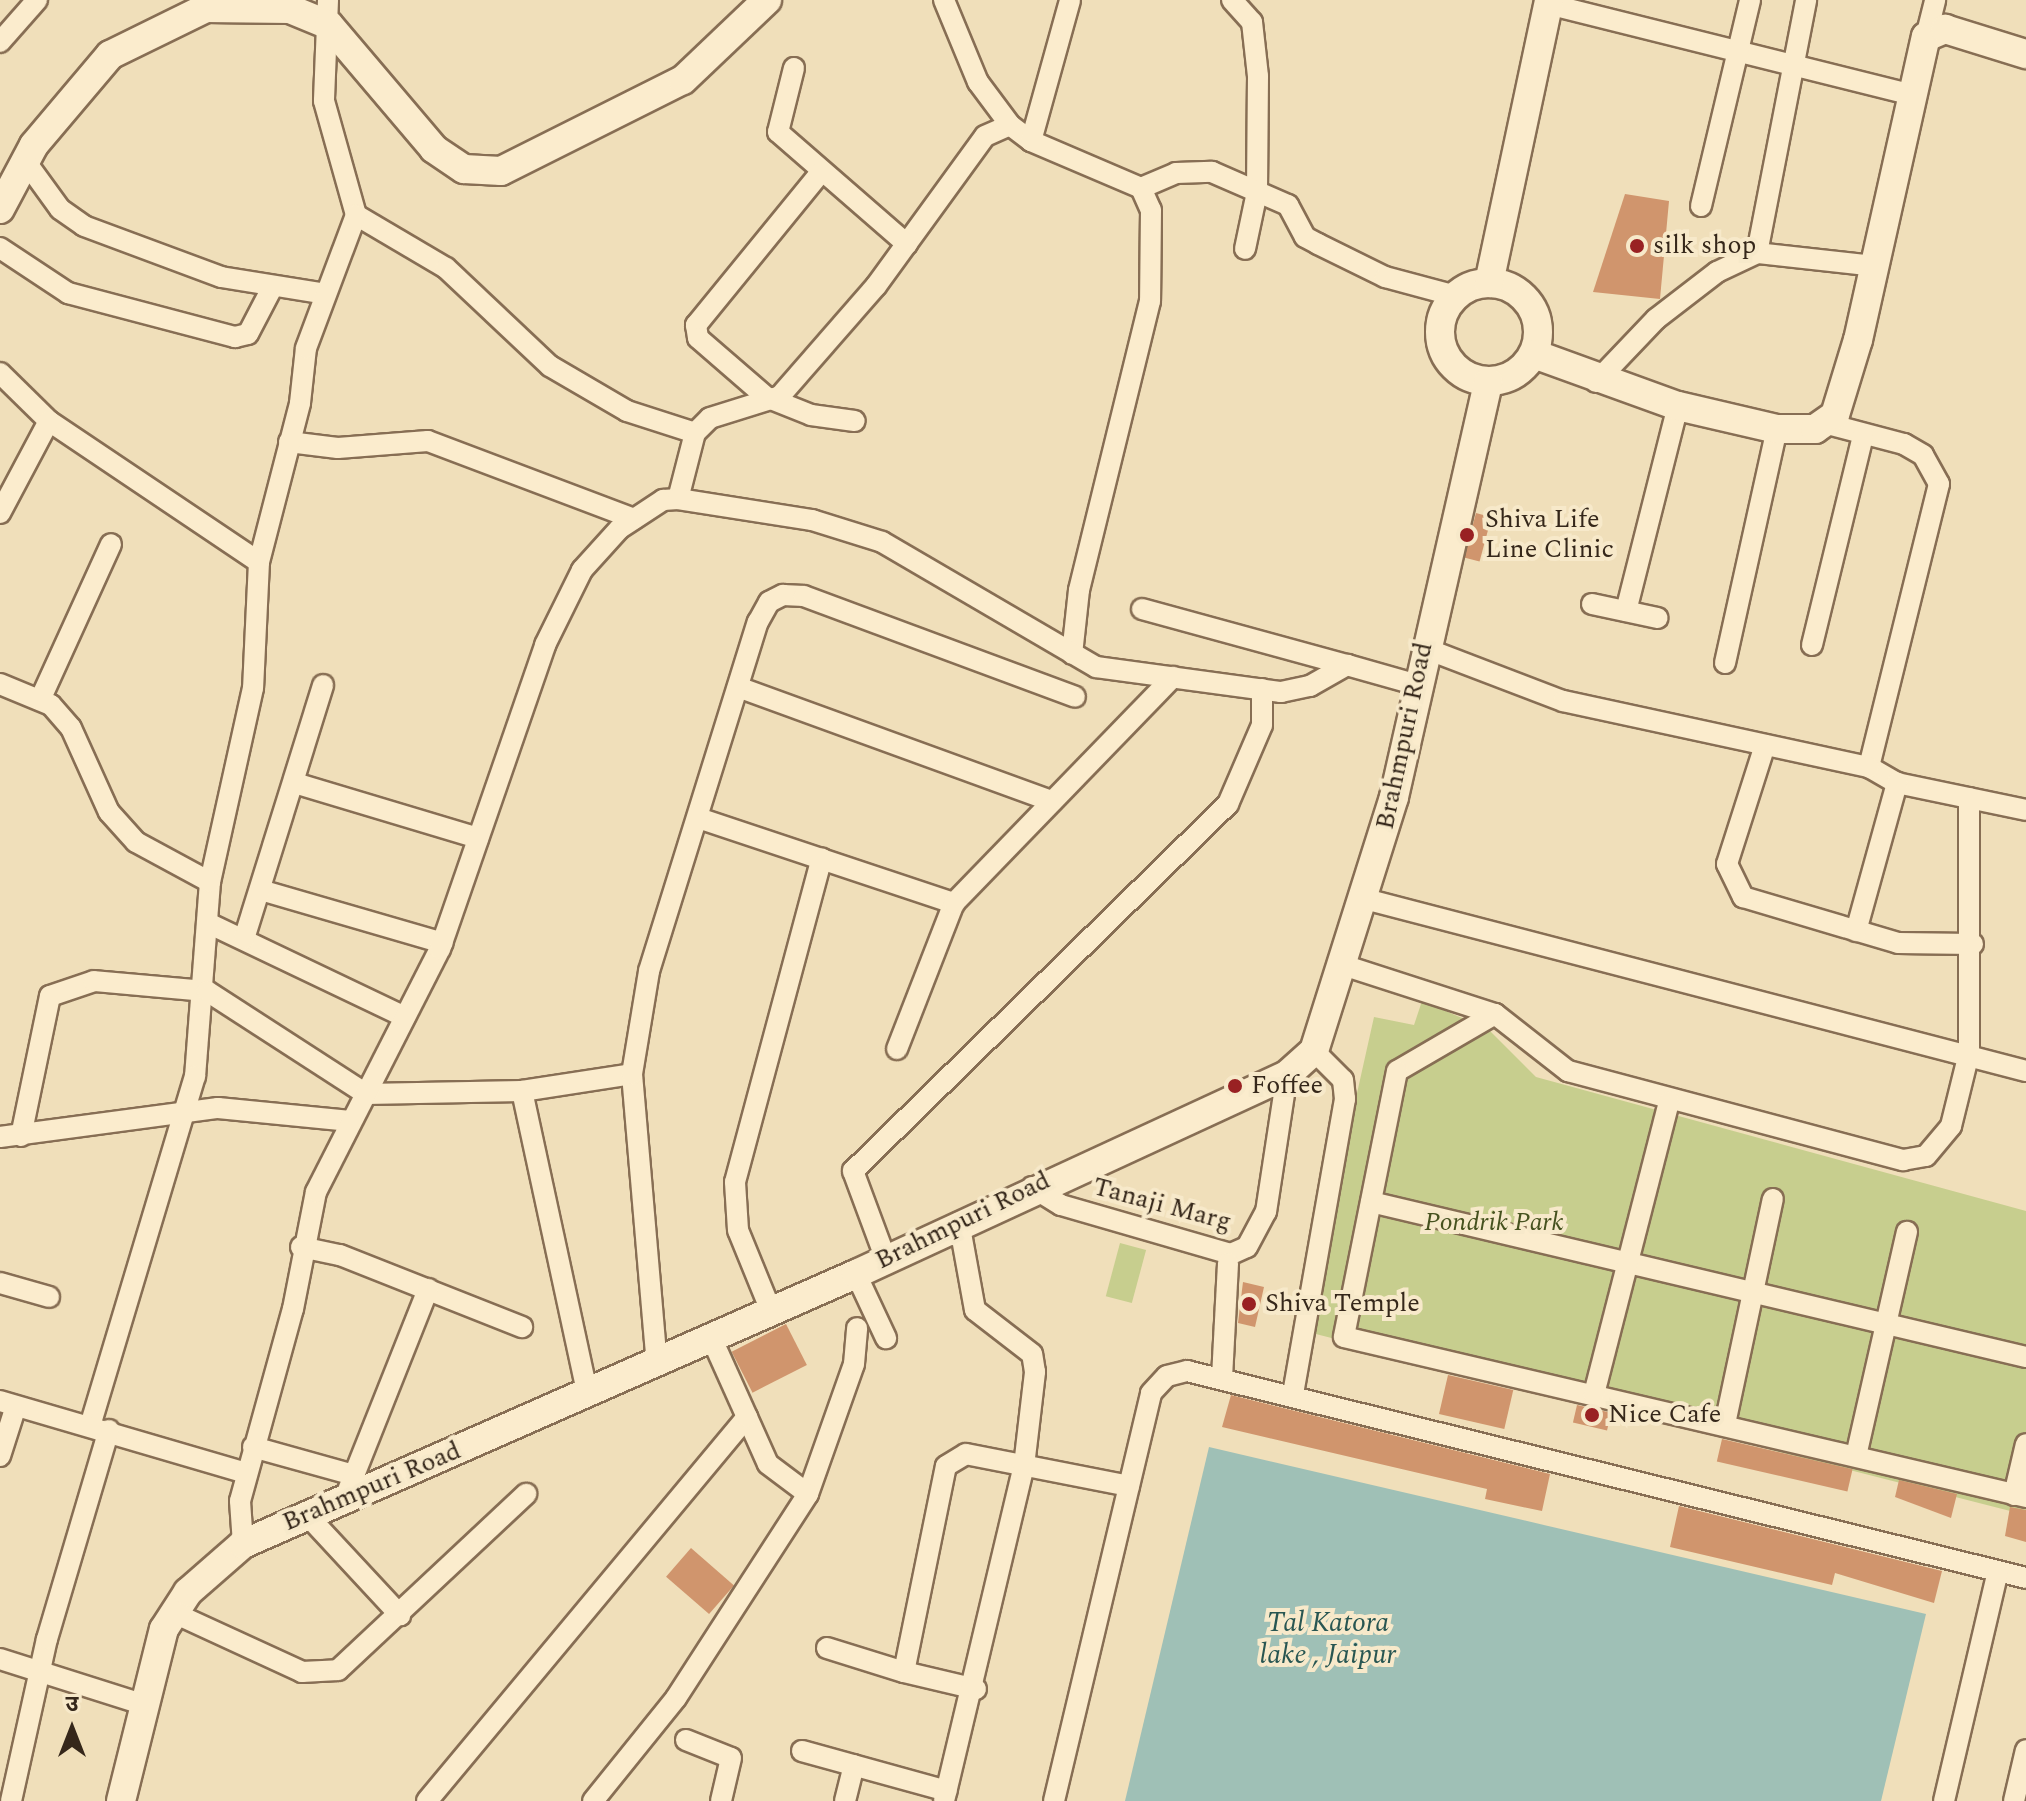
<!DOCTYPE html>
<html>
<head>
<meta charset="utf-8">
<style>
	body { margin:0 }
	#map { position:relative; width:2026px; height:1801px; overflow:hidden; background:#f0dfba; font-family:Spectral,"Noto Sans Devanagari",serif }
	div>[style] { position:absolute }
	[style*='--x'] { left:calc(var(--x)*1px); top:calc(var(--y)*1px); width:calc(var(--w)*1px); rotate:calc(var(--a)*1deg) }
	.green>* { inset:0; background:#c7ce8e; transform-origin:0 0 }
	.water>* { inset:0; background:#9fc0b6 }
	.building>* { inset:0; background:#d0956d; transform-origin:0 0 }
	.roads { filter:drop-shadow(2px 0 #876e54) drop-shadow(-2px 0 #876e54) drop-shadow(0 2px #876e54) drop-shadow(0 -2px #876e54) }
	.street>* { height:20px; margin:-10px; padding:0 10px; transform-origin:10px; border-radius:10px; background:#fbeccd }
	.secondary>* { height:28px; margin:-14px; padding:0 14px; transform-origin:14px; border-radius:14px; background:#fbeccd }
	.secondary>.ring { margin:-14px; padding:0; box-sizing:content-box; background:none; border:28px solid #fbeccd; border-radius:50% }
	.dots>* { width:22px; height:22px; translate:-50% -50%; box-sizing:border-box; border:4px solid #f7e9ca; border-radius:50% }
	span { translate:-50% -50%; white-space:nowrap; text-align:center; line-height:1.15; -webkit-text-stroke:8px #f7e9ca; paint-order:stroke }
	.poi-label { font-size:26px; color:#35271a }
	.left { translate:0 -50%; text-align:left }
	.street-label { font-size:26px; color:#35271a }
	.park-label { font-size:26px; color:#46521f; font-style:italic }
	.water-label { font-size:28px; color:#285652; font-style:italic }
	.north { position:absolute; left:32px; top:1689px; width:80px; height:80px; -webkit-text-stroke:6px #f7e9ca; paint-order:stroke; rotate:0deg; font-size:22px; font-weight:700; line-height:32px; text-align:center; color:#35271a }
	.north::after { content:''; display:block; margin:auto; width:28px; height:36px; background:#35271a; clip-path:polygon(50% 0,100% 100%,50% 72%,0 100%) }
</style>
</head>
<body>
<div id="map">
	<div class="green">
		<div style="clip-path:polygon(1422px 1001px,1488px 1029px,1536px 1077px,2026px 1211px,2026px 1515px,1304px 1331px,1374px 1017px,1414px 1025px)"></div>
		<div style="left:1120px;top:1243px;width:27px;height:55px;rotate:15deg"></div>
	</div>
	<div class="water">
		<div style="clip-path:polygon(1209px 1447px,1926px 1614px,1881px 1801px,1125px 1801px)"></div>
	</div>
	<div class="building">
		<div style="clip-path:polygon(1625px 194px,1669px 201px,1660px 299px,1593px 292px)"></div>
		<div style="left:1476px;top:513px;width:16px;height:46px;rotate:15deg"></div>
		<div style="clip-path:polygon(1243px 1282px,1264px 1287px,1255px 1327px,1238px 1323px)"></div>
		<div style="left:786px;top:1324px;width:46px;height:61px;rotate:63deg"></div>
		<div style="left:1448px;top:1375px;width:67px;height:40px;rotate:13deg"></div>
		<div style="clip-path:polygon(1231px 1395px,1550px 1474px,1542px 1511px,1485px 1499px,1487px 1489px,1222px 1427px)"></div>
		<div style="left:1577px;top:1405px;width:35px;height:18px;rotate:13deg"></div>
		<div style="left:1722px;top:1439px;width:134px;height:23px;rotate:13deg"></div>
		<div style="clip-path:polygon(1899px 1480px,1957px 1494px,1951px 1518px,1895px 1497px)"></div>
		<div style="clip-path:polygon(1679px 1506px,1942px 1571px,1934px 1603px,1835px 1573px,1832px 1585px,1670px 1547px)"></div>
		<div style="clip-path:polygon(2010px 1507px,2026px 1510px,2026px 1542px,2005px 1536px)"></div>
		<div style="left:691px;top:1548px;width:57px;height:38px;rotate:41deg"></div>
	</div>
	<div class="roads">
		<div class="street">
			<div style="--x:328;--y:0;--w:101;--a:92.3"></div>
			<div style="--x:324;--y:101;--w:118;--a:74.3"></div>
			<div style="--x:356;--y:215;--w:104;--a:30.5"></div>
			<div style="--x:446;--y:268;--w:143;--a:43.3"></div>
			<div style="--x:550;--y:366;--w:89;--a:30.3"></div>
			<div style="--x:627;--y:411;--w:71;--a:17.9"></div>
			<div style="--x:695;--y:433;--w:21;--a:-45"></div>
			<div style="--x:710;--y:418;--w:73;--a:-17.4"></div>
			<div style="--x:780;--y:396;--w:146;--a:-48.9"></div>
			<div style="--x:876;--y:286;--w:185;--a:-54"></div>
			<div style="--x:985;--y:136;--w:27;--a:-24"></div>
			<div style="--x:944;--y:0;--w:89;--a:67.5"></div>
			<div style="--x:978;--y:82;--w:54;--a:53.3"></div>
			<div style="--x:1010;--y:125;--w:26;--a:37"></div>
			<div style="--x:1031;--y:141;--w:120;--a:23.1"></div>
			<div style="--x:1141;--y:188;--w:24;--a:66"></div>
			<div style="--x:1151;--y:210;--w:91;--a:90.6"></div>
			<div style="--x:1150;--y:301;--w:298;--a:103.8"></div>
			<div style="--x:1079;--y:590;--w:64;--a:96.2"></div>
			<div style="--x:1232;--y:0;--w:30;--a:48"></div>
			<div style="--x:1252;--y:22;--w:54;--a:83.7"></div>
			<div style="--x:1258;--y:76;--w:116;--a:90.5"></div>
			<div style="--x:1257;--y:192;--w:58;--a:101.9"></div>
			<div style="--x:1548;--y:4;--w:377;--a:14"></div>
			<div style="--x:1926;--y:37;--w:38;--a:-76"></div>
			<div style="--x:0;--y:42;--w:56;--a:-48.6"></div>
			<div style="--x:794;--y:68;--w:66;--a:104"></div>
			<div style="--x:778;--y:132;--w:171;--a:41"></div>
			<div style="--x:1031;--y:141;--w:146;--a:-74.5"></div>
			<div style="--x:26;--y:162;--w:58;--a:54.1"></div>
			<div style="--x:60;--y:209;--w:29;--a:35"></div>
			<div style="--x:84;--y:226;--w:146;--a:20.4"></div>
			<div style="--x:221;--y:277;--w:106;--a:9.2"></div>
			<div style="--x:821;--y:172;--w:198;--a:129.2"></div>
			<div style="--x:696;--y:325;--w:13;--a:81"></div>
			<div style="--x:698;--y:338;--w:90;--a:40.9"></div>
			<div style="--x:766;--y:397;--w:48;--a:21.8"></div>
			<div style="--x:811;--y:415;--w:44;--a:7.8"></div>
			<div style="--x:1141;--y:188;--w:38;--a:-23"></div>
			<div style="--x:1176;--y:173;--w:36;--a:-2"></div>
			<div style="--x:1212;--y:172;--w:83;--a:23.5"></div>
			<div style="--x:1288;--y:205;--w:36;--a:62"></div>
			<div style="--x:1305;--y:237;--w:15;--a:28"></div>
			<div style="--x:1318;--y:244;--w:75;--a:26.2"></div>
			<div style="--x:1385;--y:277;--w:73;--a:15"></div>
			<div style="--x:1701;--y:206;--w:212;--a:-76.6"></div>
			<div style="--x:0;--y:248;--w:82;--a:33.5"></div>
			<div style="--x:68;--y:293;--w:173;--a:14.8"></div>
			<div style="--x:235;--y:337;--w:13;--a:-13"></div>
			<div style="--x:248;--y:334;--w:54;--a:-62.5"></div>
			<div style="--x:1757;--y:253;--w:258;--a:-79"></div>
			<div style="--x:0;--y:373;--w:69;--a:44.4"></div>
			<div style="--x:49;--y:421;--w:253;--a:33.9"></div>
			<div style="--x:259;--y:562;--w:126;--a:92.7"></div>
			<div style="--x:253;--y:688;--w:199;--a:102.5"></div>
			<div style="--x:210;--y:882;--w:195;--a:94.4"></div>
			<div style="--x:195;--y:1076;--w:362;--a:106.7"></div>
			<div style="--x:1596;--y:382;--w:87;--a:-46.4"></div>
			<div style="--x:1656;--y:319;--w:77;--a:-37.6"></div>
			<div style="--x:1717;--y:272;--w:44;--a:-25.4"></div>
			<div style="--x:1757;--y:253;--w:119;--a:6.3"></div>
			<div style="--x:1824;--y:423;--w:83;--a:14.7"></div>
			<div style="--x:1904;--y:444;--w:22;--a:30"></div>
			<div style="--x:1923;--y:455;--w:33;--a:61"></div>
			<div style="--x:1939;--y:484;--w:292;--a:103.9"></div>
			<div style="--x:1869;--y:767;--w:32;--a:30"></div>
			<div style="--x:1897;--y:783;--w:132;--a:11.8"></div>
			<div style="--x:289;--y:442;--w:49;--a:7"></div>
			<div style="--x:338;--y:448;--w:90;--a:-4.4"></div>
			<div style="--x:428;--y:441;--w:220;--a:20.7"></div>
			<div style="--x:678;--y:499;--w:68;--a:-75.6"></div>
			<div style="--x:0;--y:513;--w:104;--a:-62"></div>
			<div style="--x:259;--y:562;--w:164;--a:-75.5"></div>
			<div style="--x:300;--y:403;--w:55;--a:-83.8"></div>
			<div style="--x:306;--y:348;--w:142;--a:-69.4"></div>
			<div style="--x:1592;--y:604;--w:67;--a:12"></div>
			<div style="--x:1142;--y:609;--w:213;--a:15.3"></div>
			<div style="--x:1626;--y:611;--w:211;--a:-75.8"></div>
			<div style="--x:1812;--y:645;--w:215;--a:-76.3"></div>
			<div style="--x:1424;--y:648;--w:149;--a:20.9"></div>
			<div style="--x:1563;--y:701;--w:313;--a:12.2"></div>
			<div style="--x:1725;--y:663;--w:240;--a:-77.5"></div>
			<div style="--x:0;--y:684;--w:55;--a:22.4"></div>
			<div style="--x:51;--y:705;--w:30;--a:49"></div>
			<div style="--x:71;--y:728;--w:92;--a:65.7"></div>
			<div style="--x:109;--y:812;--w:40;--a:48"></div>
			<div style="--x:136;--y:842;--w:84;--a:28.4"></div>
			<div style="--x:738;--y:687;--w:334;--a:20"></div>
			<div style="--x:40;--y:700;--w:171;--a:-65.5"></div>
			<div style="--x:1765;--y:745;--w:125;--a:107.7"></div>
			<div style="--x:1727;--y:864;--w:37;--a:64"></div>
			<div style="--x:1743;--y:897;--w:162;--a:16.5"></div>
			<div style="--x:1898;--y:943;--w:75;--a:0.8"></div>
			<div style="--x:298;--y:784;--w:188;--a:16.7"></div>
			<div style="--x:701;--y:819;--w:267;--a:18.4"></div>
			<div style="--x:264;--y:891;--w:186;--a:16.2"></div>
			<div style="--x:1365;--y:899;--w:683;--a:14.59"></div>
			<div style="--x:210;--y:924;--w:216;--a:25.5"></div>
			<div style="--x:1856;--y:931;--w:154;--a:-74.5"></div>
			<div style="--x:244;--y:939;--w:266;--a:-72.7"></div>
			<div style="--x:1346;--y:966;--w:157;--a:17.9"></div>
			<div style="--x:1495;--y:1014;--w:93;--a:38"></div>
			<div style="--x:1568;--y:1071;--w:347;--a:14.9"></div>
			<div style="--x:1903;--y:1160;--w:23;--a:-10"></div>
			<div style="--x:1926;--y:1156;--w:39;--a:-50"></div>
			<div style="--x:1951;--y:1126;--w:75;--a:-76.1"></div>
			<div style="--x:1969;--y:1053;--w:255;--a:-90"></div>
			<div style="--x:1495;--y:1014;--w:113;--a:149.8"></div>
			<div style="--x:1397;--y:1071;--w:271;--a:101.3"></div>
			<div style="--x:1344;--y:1337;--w:701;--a:13.2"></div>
			<div style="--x:897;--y:1049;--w:157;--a:-68.7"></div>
			<div style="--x:954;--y:903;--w:315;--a:-45.9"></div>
			<div style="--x:632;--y:1074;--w:291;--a:85.1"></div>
			<div style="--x:522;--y:1091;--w:312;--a:77.8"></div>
			<div style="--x:21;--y:1136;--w:143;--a:-78.3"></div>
			<div style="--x:50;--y:996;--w:46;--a:-18.8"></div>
			<div style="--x:94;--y:981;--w:113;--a:5.1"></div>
			<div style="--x:207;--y:991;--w:189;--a:32.9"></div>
			<div style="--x:366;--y:1094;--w:156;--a:-1.1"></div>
			<div style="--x:522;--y:1091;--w:111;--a:-8.8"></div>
			<div style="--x:632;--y:1074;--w:104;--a:-80.6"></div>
			<div style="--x:649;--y:971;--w:366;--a:-72.7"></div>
			<div style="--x:758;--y:622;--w:23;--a:-61"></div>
			<div style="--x:769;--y:602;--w:16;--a:-27"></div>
			<div style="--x:783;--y:595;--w:21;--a:3"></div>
			<div style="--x:804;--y:596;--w:289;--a:20.4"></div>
			<div style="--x:0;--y:1137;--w:220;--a:-7.6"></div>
			<div style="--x:218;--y:1108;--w:133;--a:5.6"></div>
			<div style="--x:1032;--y:1187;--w:34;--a:32"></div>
			<div style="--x:1061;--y:1205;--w:177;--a:16.1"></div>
			<div style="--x:1231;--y:1254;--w:17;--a:-24"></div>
			<div style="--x:1247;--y:1247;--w:40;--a:-62"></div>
			<div style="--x:1266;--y:1212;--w:139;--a:-81.3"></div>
			<div style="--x:1371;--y:1202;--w:673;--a:13.31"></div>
			<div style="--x:301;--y:1247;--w:40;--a:12"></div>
			<div style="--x:340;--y:1255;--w:196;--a:21.6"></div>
			<div style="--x:885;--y:1257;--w:92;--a:-110.4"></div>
			<div style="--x:853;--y:1171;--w:525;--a:-44.38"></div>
			<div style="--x:1228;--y:804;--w:86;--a:-66.7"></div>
			<div style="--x:1262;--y:725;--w:36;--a:-90"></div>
			<div style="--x:856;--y:1274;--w:71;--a:64.9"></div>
			<div style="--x:0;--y:1283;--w:51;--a:15.9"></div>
			<div style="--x:771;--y:1311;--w:87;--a:-112.2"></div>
			<div style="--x:738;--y:1230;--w:48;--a:-93.6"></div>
			<div style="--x:735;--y:1182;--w:335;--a:-75"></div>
			<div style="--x:1222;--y:1378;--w:115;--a:-87"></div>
			<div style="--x:1293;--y:1394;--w:300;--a:-80"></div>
			<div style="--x:1345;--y:1099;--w:19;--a:-96"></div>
			<div style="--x:1343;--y:1080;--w:41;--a:-135"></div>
			<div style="--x:1594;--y:1394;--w:302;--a:-75.6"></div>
			<div style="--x:0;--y:1401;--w:256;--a:16.3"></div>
			<div style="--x:747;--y:1417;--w:51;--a:65.9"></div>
			<div style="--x:768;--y:1464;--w:50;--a:36.9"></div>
			<div style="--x:808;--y:1494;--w:138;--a:-70.5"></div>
			<div style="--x:854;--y:1364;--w:36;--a:-85"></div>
			<div style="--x:1725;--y:1424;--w:230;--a:-78"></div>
			<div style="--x:253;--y:1447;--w:105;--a:15.5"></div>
			<div style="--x:0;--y:1456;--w:52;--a:-72.3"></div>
			<div style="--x:1856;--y:1456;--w:230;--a:-77.2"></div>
			<div style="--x:2014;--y:1495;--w:52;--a:-76.8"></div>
			<div style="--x:345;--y:1498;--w:225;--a:-68.3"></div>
			<div style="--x:307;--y:1515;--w:137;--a:47.1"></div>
			<div style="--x:243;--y:1544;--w:43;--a:-94"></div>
			<div style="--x:240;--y:1501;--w:199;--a:-74.6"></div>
			<div style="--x:293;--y:1309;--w:119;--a:-78.9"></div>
			<div style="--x:316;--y:1192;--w:273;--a:-63"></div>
			<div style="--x:440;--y:949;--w:322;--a:-70.9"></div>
			<div style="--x:545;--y:645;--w:84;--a:-63.7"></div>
			<div style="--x:582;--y:570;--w:55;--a:-47.9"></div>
			<div style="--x:619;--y:529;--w:53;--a:-33.4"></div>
			<div style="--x:663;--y:500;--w:15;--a:-4"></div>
			<div style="--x:678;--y:499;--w:136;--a:8.9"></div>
			<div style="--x:812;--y:520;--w:73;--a:17.4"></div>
			<div style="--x:882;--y:542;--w:248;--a:30.3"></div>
			<div style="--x:1096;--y:667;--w:187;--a:7.7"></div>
			<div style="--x:1281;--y:692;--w:30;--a:-12"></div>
			<div style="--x:1310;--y:686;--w:43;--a:-29.6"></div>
			<div style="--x:1347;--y:665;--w:74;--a:15.7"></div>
			<div style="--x:174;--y:1613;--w:141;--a:24.7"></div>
			<div style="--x:302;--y:1672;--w:36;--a:-3"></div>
			<div style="--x:338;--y:1670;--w:258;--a:-43.1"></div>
			<div style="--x:827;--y:1648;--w:81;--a:17.3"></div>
			<div style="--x:0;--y:1659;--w:149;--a:17.6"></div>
			<div style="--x:976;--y:1689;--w:74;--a:-166.7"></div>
			<div style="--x:904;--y:1672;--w:210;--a:-78.5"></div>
			<div style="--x:946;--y:1466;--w:23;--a:-31"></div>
			<div style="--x:966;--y:1454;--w:166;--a:11.1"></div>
			<div style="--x:686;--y:1740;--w:48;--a:21.8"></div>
			<div style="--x:731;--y:1758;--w:44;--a:103.1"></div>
			<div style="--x:802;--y:1751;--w:150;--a:15.4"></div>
			<div style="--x:11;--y:1801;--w:166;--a:-77.5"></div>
			<div style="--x:47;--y:1639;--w:218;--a:-73.5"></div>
			<div style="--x:427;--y:1801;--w:500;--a:-50.2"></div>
			<div style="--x:747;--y:1417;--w:85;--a:-114.2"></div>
			<div style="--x:593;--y:1801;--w:132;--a:-51.1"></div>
			<div style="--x:676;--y:1698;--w:243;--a:-57.1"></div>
			<div style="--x:845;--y:1801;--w:37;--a:-76"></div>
			<div style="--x:944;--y:1801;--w:344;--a:-76.6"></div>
			<div style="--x:1024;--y:1466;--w:95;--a:-83.3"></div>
			<div style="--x:1035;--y:1372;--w:18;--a:-99"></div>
			<div style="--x:1032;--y:1354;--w:72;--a:-142.3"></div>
			<div style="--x:975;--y:1310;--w:89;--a:-100.3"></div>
			<div style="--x:1054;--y:1801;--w:419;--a:-76.6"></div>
			<div style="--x:1151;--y:1393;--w:23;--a:-47"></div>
			<div style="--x:1167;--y:1376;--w:21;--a:-14"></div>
			<div style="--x:1187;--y:1371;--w:864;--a:13.86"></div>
			<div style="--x:1944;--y:1801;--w:236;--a:-76.8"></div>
			<div style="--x:2014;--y:1801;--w:52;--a:-76.8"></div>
		</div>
		<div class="secondary">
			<div style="--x:0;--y:209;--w:72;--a:-62"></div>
			<div style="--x:34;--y:145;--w:118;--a:-49.8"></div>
			<div style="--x:110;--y:55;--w:107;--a:-26.1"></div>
			<div style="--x:206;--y:8;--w:84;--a:0.7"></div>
			<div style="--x:290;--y:9;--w:42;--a:22.3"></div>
			<div style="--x:329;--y:25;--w:162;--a:49.7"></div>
			<div style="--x:434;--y:149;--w:36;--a:34"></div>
			<div style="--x:464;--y:169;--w:37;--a:3"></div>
			<div style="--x:501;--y:171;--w:203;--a:-26.6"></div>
			<div style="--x:683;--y:80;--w:116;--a:-43.6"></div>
			<div class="ring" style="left:1440px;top:283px;width:70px;height:70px"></div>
			<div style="--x:1489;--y:283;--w:289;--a:-78"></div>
			<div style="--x:1534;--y:354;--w:153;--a:19.9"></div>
			<div style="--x:1678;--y:406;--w:102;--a:13.1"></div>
			<div style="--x:1777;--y:429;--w:38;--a:0"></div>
			<div style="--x:1815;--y:429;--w:24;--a:-35"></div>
			<div style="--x:1835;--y:415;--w:78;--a:-73"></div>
			<div style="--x:1858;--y:340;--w:311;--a:-77.4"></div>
			<div style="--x:1926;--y:37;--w:21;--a:-23"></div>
			<div style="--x:1945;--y:29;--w:85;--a:17.2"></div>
			<div style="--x:121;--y:1801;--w:177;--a:-76"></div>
			<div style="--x:164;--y:1629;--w:44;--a:-57"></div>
			<div style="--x:188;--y:1592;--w:73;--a:-41.1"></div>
			<div style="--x:243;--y:1544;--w:670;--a:-23.77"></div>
			<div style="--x:856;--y:1274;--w:475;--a:-24.8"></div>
			<div style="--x:1287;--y:1075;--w:36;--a:-42"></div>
			<div style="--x:1314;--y:1051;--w:266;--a:-72.5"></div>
			<div style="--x:1394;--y:797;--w:426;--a:-77.2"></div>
		</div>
	</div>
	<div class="dots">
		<div style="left:1637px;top:246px;background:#992123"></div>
		<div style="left:1467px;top:535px;background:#992123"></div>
		<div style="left:1235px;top:1086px;background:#992123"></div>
		<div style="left:1249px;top:1304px;background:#992123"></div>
		<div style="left:1592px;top:1415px;background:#992123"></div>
	</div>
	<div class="poi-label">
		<span class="left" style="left:1653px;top:246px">silk shop</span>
		<span class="left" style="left:1485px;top:535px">Shiva Life<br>Line Clinic</span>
		<span class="left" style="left:1251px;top:1086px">Foffee</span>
		<span class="left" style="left:1265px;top:1304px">Shiva Temple</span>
		<span class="left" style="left:1608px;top:1415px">Nice Cafe</span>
	</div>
	<div class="street-label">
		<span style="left:1405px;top:736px;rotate:-78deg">Brahmpuri Road</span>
		<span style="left:1162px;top:1205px;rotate:15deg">Tanaji Marg</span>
		<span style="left:963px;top:1221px;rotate:-26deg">Brahmpuri Road</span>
		<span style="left:372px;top:1487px;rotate:-23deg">Brahmpuri Road</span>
	</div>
	<div class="park-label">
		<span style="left:1494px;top:1223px">Pondrik Park</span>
	</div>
	<div class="water-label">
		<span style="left:1328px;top:1639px">Tal Katora<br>lake , Jaipur</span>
	</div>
	<div class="north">उ</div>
</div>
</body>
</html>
